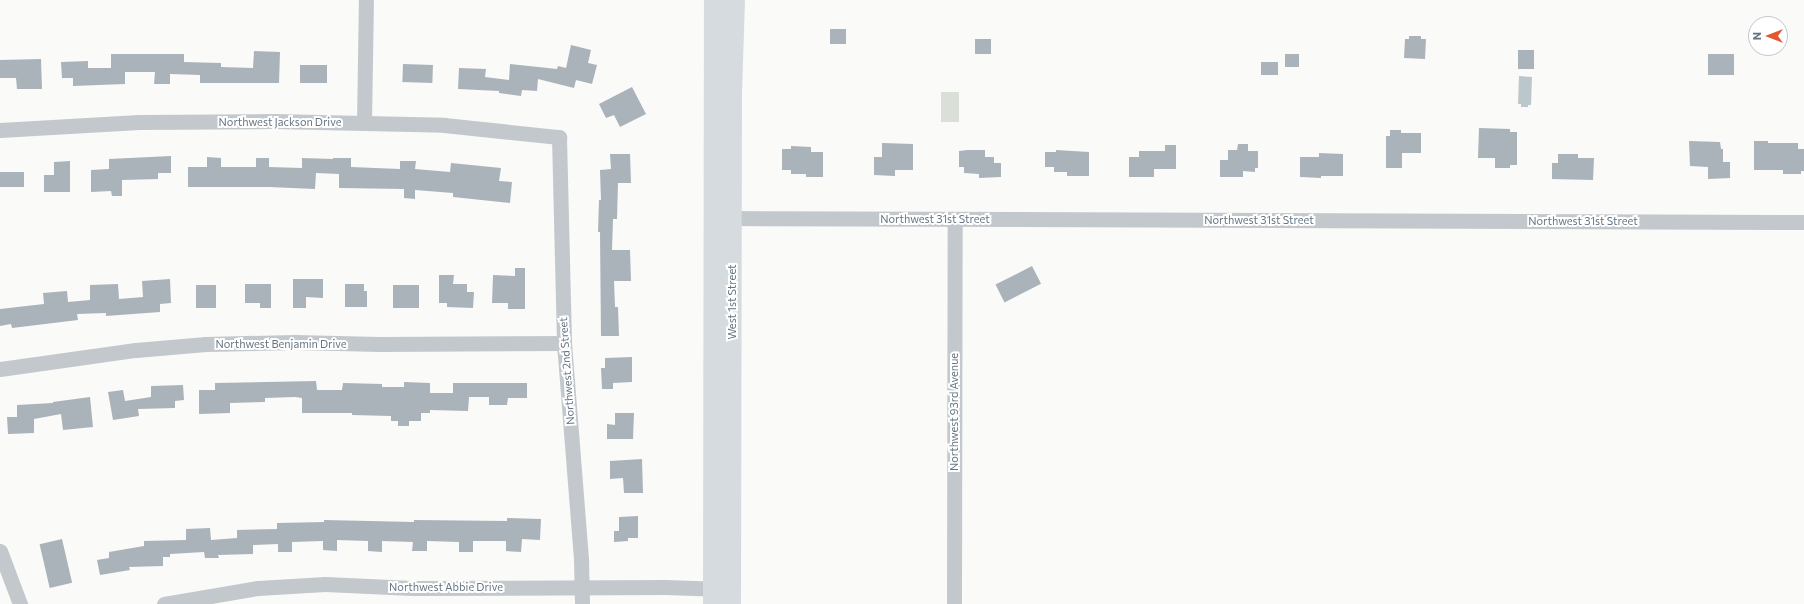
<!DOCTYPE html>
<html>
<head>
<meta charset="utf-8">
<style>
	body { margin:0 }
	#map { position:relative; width:1804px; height:604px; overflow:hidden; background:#fafaf8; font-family:Commissioner,sans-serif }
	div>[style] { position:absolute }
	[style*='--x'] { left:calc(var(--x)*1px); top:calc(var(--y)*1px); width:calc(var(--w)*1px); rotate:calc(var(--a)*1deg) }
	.green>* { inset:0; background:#dadfd7; transform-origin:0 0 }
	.water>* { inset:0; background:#bbc7cb }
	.building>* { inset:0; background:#aab3b9; transform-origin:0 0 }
	.minor>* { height:15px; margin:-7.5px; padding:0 7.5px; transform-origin:7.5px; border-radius:7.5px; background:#c3c8cc }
	.secondary>* { height:21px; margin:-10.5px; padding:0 10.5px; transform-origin:10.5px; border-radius:10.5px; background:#d6dbdf }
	span { translate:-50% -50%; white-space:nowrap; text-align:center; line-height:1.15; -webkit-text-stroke:4px #fff; paint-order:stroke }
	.street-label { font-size:11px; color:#657683 }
	.north { position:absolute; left:1748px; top:16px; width:40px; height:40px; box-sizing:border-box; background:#fff; border:1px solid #c1c8cd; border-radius:50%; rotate:270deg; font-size:11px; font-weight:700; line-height:16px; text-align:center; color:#657683 }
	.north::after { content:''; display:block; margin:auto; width:14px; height:18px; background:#e4572e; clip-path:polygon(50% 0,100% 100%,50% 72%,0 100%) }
</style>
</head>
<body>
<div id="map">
	<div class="green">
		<div style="left:941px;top:92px;width:18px;height:30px"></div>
	</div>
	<div class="water">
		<div style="clip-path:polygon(1519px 76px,1532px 77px,1531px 105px,1528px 105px,1528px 107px,1521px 107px,1521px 104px,1518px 104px)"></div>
	</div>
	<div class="building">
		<div style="left:830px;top:29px;width:16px;height:15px"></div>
		<div style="clip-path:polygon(1409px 36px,1421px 36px,1421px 39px,1426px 39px,1425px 59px,1404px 58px,1405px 39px,1409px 39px)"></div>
		<div style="left:975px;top:39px;width:16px;height:15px"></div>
		<div style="clip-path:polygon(571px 45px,591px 50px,588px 63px,597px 65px,592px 84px,576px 80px,574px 88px,538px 79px,537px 91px,522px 90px,521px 96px,499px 93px,499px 91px,458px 89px,459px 68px,486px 69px,485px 77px,509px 80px,510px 64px,557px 69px,558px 66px,566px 68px)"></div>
		<div style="left:1518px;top:50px;width:16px;height:19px"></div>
		<div style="clip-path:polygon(254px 51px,280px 52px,279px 83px,200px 83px,200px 75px,170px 74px,170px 84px,154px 84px,155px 72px,125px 72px,125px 84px,73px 86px,73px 78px,62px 78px,61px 62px,88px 61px,88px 68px,111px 68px,111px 54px,184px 54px,184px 62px,221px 63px,221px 67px,253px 68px)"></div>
		<div style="left:1285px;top:54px;width:14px;height:13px"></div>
		<div style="left:1708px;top:54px;width:26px;height:21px"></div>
		<div style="clip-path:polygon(41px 59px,42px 89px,17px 89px,16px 78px,0 78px,0 60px)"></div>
		<div style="left:1261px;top:62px;width:17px;height:13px"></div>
		<div style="left:403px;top:64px;width:30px;height:18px;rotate:2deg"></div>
		<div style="left:300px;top:65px;width:27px;height:18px"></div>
		<div style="clip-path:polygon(632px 87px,646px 114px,620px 127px,614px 115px,606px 118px,599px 104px)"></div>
		<div style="clip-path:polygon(1479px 128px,1510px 129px,1510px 132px,1517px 132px,1517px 165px,1510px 165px,1510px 168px,1495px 168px,1495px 158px,1478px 158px)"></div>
		<div style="clip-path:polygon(1390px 130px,1401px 130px,1401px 133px,1421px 133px,1421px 153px,1402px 153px,1402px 168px,1386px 168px,1386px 136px,1390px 136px)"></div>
		<div style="clip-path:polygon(1689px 141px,1720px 142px,1721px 149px,1723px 149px,1723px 162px,1730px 162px,1730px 178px,1708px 179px,1708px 167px,1690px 166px)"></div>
		<div style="clip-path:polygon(1754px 141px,1768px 141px,1768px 143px,1798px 143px,1798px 149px,1804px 149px,1804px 171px,1801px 171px,1801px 174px,1783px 174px,1783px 170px,1754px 170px)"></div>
		<div style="clip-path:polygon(882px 143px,913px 144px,913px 170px,895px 170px,895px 176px,874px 175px,874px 157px,882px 157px)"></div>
		<div style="clip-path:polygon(1238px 144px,1248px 144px,1248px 151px,1258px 151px,1258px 168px,1255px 168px,1255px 172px,1243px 171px,1243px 177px,1220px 177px,1220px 160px,1228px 160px,1228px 150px,1237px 150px)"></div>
		<div style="clip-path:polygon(1165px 145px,1176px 145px,1176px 169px,1154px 169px,1154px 177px,1129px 177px,1129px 157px,1139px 157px,1139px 151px,1165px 151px)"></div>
		<div style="clip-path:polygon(791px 146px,811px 147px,811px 152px,823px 152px,823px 177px,806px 177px,806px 174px,791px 174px,791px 170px,782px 170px,782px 149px,791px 149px)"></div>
		<div style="clip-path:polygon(968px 150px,985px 150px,985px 157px,994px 157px,994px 163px,1001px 163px,1001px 177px,979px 178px,979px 174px,964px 173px,964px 167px,959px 167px,959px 151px)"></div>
		<div style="clip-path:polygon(1056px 150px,1089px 152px,1089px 176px,1067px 176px,1067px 172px,1054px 172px,1054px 167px,1045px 167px,1045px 152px,1056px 152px)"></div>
		<div style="clip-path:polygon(1319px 153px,1343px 154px,1343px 176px,1321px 176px,1321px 178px,1300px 177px,1300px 157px,1319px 157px)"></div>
		<div style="clip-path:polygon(610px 154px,630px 154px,631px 183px,618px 183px,617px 219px,613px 219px,612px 250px,630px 250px,631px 281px,614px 281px,615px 307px,618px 307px,619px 336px,601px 336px,600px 232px,598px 232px,599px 200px,601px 200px,600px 170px,611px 169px)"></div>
		<div style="clip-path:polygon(1558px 154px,1578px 154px,1578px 158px,1594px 158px,1593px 180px,1552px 179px,1552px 163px,1558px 163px)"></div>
		<div style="clip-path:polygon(171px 156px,171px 173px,158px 173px,158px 179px,122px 180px,122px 196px,112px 196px,111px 191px,91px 192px,91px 170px,109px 169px,109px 159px)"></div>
		<div style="clip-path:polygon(207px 157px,221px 158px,221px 167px,256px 167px,256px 158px,269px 158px,269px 167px,302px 168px,302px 158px,333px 159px,333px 158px,351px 158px,351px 167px,400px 169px,400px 161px,416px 161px,415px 169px,450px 172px,451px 163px,501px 168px,499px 181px,512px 182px,510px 203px,453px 197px,453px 193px,415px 190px,415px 199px,404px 198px,404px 189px,339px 188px,339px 174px,316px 173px,315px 189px,269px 187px,188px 187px,188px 167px,207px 167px)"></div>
		<div style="clip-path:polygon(70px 161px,70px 192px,44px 192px,44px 175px,54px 175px,54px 162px)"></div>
		<div style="left:24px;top:172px;width:15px;height:24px;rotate:90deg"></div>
		<div style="left:1032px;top:266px;width:20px;height:41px;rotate:63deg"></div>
		<div style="clip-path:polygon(515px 268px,525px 268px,525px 309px,508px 309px,508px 303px,492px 303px,493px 275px,515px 276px)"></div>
		<div style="clip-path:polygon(439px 275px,454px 275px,453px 284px,467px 284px,467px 292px,474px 292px,473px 308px,447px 307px,447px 303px,439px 303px)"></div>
		<div style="clip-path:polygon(170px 279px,171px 303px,160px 304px,160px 312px,106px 316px,106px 313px,77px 314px,78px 320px,12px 328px,11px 324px,0 326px,0 309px,44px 304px,43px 293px,67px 291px,68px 302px,90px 300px,90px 285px,118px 284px,119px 299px,143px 297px,142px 281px)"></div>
		<div style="clip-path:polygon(293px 279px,323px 279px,323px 298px,306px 297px,306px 308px,293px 308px)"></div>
		<div style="clip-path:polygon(245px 284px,271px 284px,271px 308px,260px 308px,260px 303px,245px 303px)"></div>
		<div style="clip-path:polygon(345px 284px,364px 284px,364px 291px,367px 291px,367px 307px,345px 307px)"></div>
		<div style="left:196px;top:285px;width:20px;height:23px"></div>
		<div style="left:393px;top:285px;width:26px;height:23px"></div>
		<div style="clip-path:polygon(632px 357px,632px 382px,613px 383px,613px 389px,602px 389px,601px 368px,605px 368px,605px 358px)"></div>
		<div style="clip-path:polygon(316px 381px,317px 390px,342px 390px,343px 383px,382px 384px,382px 387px,404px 387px,404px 382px,430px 383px,430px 393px,453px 393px,453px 383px,527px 383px,527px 398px,508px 398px,507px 405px,489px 405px,489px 397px,469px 397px,468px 411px,430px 410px,430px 413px,421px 413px,421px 421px,409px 421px,409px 426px,398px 426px,398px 421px,391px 421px,391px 416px,352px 415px,352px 413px,302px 413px,302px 398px,295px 397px,265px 398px,265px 402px,230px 403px,230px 413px,199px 414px,199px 390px,215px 390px,215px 383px)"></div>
		<div style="clip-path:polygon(183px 385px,184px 400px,175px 401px,175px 408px,138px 409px,139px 416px,113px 420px,108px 392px,123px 390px,125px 401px,151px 397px,151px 386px)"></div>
		<div style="clip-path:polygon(90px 397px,93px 427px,63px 430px,61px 414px,34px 419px,34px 433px,8px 434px,7px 417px,17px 417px,17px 405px,53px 403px,53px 402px)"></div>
		<div style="clip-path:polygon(615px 413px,634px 413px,633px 439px,607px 439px,607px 424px,615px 425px)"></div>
		<div style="clip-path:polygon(642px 459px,643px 493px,624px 493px,623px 478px,610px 479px,610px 461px)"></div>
		<div style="clip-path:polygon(638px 516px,638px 538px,628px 538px,628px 541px,614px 542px,614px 531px,619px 531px,619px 517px)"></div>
		<div style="clip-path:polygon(507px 518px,541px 519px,540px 540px,522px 539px,521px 552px,506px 551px,506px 541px,473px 541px,473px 552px,459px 552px,459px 542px,427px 541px,427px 551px,412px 551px,413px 542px,382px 541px,382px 552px,368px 551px,368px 541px,337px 540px,337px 551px,323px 550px,323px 541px,292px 542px,292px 552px,278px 552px,278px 544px,253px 545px,253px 554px,218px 555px,219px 558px,205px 558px,204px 552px,170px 554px,170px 557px,163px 557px,163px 566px,129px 567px,130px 570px,100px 575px,97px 560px,109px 558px,109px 552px,144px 546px,144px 541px,186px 540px,186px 529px,210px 528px,211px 540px,237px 538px,237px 530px,277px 529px,277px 523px,324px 522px,324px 520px,414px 522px,414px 520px,507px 521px)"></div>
		<div style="left:62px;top:539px;width:45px;height:23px;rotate:77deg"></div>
	</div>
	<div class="minor">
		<div style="--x:364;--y:123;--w:123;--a:-89.1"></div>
		<div style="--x:0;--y:130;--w:139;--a:-3.3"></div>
		<div style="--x:139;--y:122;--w:135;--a:-0.4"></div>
		<div style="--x:274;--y:121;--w:170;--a:1.3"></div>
		<div style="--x:444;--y:125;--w:116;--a:6"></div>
		<div style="--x:559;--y:137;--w:206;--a:88.6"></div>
		<div style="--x:564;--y:343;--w:217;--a:85.5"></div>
		<div style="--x:581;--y:559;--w:45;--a:88.7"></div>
		<div style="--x:720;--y:218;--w:1084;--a:0.21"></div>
		<div style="--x:0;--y:369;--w:137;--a:-8"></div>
		<div style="--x:136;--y:350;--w:70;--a:-4.9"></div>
		<div style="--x:206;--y:344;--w:88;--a:-1.3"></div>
		<div style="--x:294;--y:342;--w:86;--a:1.3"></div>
		<div style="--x:380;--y:344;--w:184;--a:-0.3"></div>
		<div style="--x:0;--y:551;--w:57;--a:69.3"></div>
		<div style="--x:164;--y:604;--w:95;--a:-9.7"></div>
		<div style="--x:258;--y:588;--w:67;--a:-3.4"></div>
		<div style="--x:325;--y:584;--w:87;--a:2.6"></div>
		<div style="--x:412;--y:588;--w:253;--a:-0.2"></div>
		<div style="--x:665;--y:587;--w:58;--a:2"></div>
		<div style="--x:954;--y:604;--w:385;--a:-89.9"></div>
	</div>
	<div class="secondary">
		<div style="--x:713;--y:604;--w:604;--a:-89.91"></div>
		<div style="--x:730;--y:604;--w:510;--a:-89.89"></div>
		<div style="--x:731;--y:94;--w:94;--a:-88.2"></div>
	</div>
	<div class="street-label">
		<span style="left:280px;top:122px">Northwest Jackson Drive</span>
		<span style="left:935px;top:219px">Northwest 31st Street</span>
		<span style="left:1259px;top:220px">Northwest 31st Street</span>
		<span style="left:1583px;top:221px">Northwest 31st Street</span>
		<span style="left:732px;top:302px;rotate:-90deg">West 1st Street</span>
		<span style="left:281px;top:344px">Northwest Benjamin Drive</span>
		<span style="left:567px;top:371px;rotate:-94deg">Northwest 2nd Street</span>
		<span style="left:954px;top:412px;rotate:-90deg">Northwest 93rd Avenue</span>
		<span style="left:446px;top:587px">Northwest Abbie Drive</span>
	</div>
	<div class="north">N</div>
</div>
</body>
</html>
